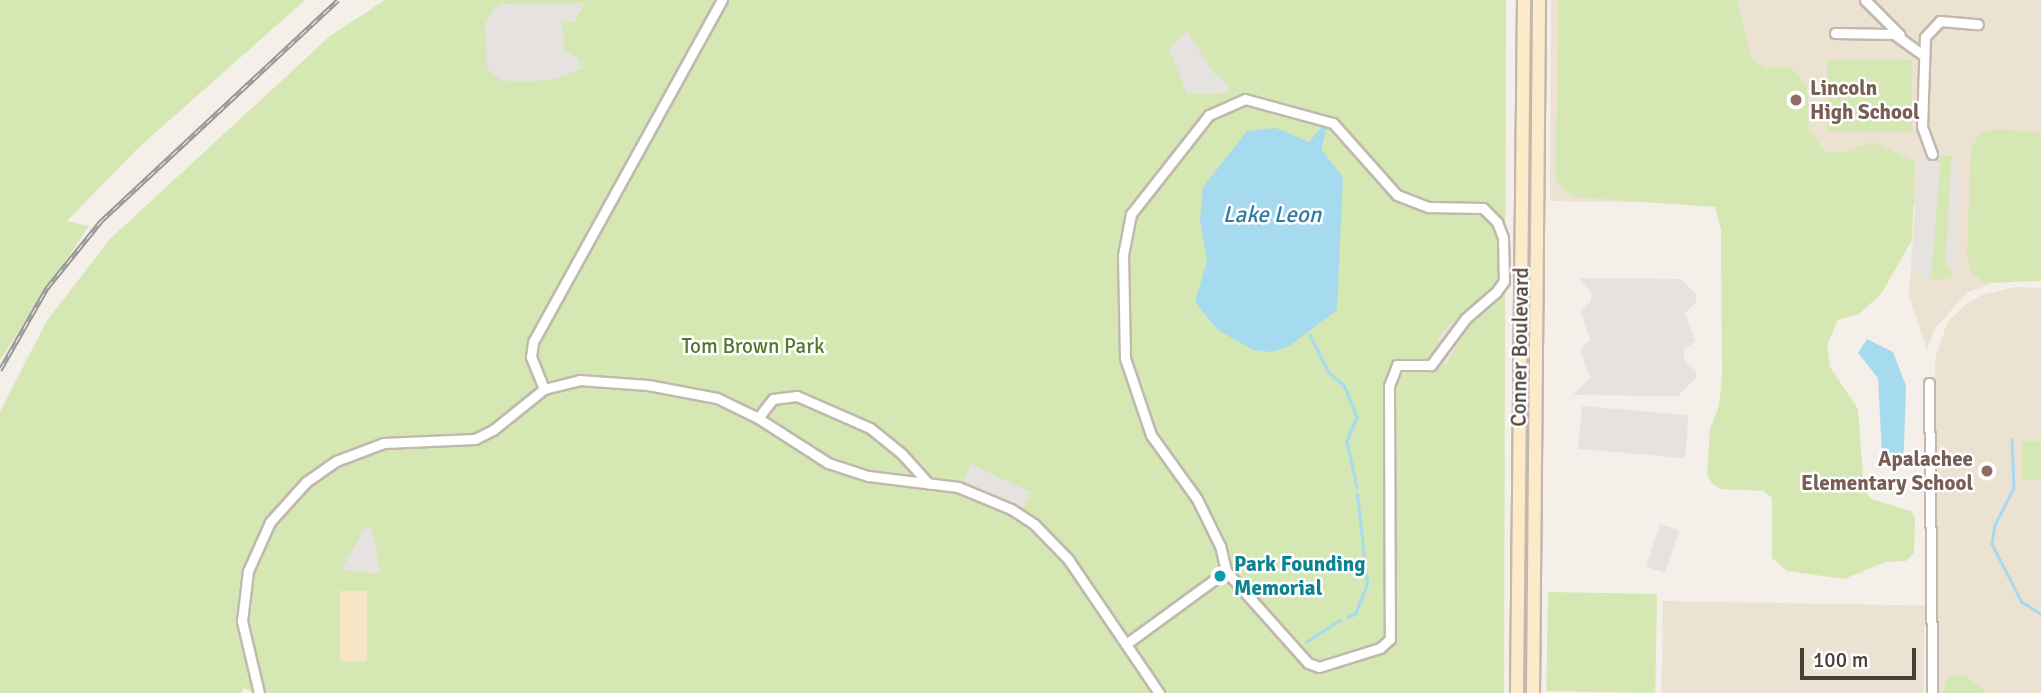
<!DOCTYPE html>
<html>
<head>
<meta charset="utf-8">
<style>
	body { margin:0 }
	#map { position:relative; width:2041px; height:693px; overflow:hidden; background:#f4efe8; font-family:Signika,sans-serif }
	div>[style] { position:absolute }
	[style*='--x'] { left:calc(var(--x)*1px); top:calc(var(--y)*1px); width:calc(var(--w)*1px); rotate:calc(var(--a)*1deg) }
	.education>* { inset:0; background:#ece2d2; transform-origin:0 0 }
	.green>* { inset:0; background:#d5e7b2; transform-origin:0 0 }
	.sand>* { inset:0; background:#f7e6c5; transform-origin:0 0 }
	.parking>* { inset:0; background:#e5e2e0; transform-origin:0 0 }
	.water>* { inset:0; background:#a6daef }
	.stream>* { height:2.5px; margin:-1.25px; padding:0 1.25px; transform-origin:1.25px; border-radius:1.25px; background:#a6daef }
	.roads { filter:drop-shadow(2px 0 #c2b8ae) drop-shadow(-2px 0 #c2b8ae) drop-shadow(0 2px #c2b8ae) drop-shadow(0 -2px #c2b8ae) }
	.street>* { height:9px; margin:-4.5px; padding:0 4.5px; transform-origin:4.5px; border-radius:4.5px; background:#fff }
	.secondary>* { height:12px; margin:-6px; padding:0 6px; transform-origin:6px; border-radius:6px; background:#fdeac9 }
	.rail>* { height:5px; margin-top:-2.5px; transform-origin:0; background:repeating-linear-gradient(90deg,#fff 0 8px,#979797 0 16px); box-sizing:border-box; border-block:2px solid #979797 }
	.dots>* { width:19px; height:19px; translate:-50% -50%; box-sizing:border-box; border:4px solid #fff; border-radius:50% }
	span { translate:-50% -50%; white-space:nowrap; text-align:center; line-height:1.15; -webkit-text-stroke:5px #fff; paint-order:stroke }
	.education-label { font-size:21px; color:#785e54; font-weight:700 }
	.left { translate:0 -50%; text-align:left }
	.right { translate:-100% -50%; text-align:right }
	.park-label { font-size:21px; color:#51782b }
	.street-label { font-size:21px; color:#473f37 }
	.culture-label { font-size:21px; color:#0d838f; font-weight:700 }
	.water-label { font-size:23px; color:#2f7ea1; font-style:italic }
	.scale { position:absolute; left:1800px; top:648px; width:116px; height:32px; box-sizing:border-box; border:4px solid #473f37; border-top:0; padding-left:9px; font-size:21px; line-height:24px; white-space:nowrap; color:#473f37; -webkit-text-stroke:5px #fff; paint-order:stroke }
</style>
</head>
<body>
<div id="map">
	<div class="education">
		<div style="clip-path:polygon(1551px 0,2041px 0,2041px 280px,1996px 282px,1968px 292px,1935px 328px,1927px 350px,1909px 296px,1915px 206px,1550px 201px)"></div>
		<div style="clip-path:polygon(2015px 287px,2041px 288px,2041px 693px,1939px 693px,1934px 634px,1935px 359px,1947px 323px,1965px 305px,1982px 295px)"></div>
		<div style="left:1663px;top:601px;width:262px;height:92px;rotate:1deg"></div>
	</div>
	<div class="green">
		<div style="clip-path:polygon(0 0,305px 0,136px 150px,67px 221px,89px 226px,0 360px)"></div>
		<div style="clip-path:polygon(385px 0,1506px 0,1504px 693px,255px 693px,244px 688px,241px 693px,0 693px,0 412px,46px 322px,110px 239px,330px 36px)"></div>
		<div style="clip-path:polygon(1558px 0,1737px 0,1751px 59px,1766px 68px,1790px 67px,1807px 85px,1809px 130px,1825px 152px,1844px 152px,1873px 142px,1915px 161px,1912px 240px,1881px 294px,1859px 314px,1838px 320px,1827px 345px,1830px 367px,1858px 409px,1864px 489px,1871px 499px,1911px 511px,1915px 518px,1914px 553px,1906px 561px,1886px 562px,1844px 579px,1787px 571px,1772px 558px,1772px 498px,1763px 491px,1720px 489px,1712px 483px,1707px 474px,1710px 429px,1719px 406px,1722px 376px,1721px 230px,1715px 207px,1575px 197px,1561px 187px,1556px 179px)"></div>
		<div style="left:1827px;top:60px;width:85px;height:72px"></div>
		<div style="clip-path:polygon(1994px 129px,2041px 133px,2041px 281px,1985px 283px,1972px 273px,1967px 255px,1971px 151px,1978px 135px)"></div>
		<div style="clip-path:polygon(1942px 156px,1951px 156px,1957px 164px,1952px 160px,1946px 264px,1953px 275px,1939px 280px,1931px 278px,1940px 163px,1934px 160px)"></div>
		<div style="left:2022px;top:441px;width:19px;height:39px"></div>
		<div style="left:1657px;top:594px;width:99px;height:109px;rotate:91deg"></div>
		<div style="clip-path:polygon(1954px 675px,1964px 675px,1988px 693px,1944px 693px,1945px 680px)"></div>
	</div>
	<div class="sand">
		<div style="left:340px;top:591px;width:27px;height:70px"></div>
	</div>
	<div class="parking">
		<div style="clip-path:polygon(585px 3px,575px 21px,562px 23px,565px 50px,578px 58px,582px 69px,551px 80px,515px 82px,501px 80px,487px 69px,485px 24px,493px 9px,504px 4px)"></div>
		<div style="clip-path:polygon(1187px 31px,1213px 72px,1230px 87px,1226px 93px,1187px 94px,1169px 49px)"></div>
		<div style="clip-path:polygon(1929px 149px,1931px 158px,1940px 163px,1931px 278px,1912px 274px,1921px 152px)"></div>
		<div style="clip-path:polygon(1951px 159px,1960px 166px,1956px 270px,1946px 264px)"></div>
		<div style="clip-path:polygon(1579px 278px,1681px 279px,1696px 294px,1696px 302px,1685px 313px,1695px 341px,1684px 350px,1684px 360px,1696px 371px,1696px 378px,1678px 396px,1573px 395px,1590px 378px,1580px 350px,1590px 340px,1581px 312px,1591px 301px,1591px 292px)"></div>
		<div style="clip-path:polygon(1497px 283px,1505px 284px,1501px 295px,1463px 333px,1447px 364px,1431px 365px,1441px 333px)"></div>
		<div style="left:1582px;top:406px;width:107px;height:43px;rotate:5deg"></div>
		<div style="left:971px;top:464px;width:66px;height:19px;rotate:25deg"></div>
		<div style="left:1660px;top:524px;width:20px;height:45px;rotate:18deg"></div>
		<div style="clip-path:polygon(367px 525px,373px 531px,380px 574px,341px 570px)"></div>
	</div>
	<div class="water">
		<div style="clip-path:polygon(1330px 117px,1321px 149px,1343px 177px,1337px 310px,1289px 346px,1272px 352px,1253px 350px,1218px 330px,1195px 302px,1207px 261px,1200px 220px,1203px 187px,1247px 131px,1276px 128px,1309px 142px)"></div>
		<div style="clip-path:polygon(1867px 339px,1893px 352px,1906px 386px,1904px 448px,1903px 456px,1893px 459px,1882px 454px,1878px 378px,1858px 353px)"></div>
	</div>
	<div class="stream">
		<div style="--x:1310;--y:335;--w:40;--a:63.4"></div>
		<div style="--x:1328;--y:371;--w:23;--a:43"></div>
		<div style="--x:1345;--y:387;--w:32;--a:68"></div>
		<div style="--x:1357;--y:417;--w:26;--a:113"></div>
		<div style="--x:1347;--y:441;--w:47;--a:77.7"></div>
		<div style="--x:2012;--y:439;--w:49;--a:87.7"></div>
		<div style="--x:2014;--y:488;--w:42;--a:117.2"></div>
		<div style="--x:1995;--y:525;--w:19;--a:99"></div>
		<div style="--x:1992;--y:544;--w:65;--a:62.7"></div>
		<div style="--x:2022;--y:602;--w:22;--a:32"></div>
		<div style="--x:1347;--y:617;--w:9;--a:-21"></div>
		<div style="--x:1355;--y:614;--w:32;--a:-68"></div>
		<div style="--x:1367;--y:584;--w:90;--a:-96.4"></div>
		<div style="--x:1306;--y:642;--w:40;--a:-32.9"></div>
	</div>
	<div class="roads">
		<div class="street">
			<div style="--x:1865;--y:0;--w:49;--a:45"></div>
			<div style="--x:1835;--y:33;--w:59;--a:1"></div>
			<div style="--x:1894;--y:34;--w:36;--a:36"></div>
			<div style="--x:1245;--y:99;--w:91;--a:15.3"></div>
			<div style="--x:1333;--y:123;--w:96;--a:48.4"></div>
			<div style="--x:1397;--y:195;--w:34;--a:21"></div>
			<div style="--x:1429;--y:207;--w:54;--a:1.1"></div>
			<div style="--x:1483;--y:208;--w:20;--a:45"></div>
			<div style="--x:1497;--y:222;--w:17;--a:69"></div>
			<div style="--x:1503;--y:238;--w:43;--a:88.7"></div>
			<div style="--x:1504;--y:281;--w:14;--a:126"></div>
			<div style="--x:1496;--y:292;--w:40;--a:139"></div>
			<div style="--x:1466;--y:318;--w:59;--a:126.7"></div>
			<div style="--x:1431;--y:365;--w:34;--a:180"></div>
			<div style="--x:1397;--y:365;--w:22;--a:111"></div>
			<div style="--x:1389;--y:386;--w:253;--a:89.8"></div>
			<div style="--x:1390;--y:639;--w:13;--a:138"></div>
			<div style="--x:1380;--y:648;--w:64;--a:162.7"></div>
			<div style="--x:1319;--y:667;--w:12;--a:-160"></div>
			<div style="--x:1308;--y:663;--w:123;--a:-131.7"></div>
			<div style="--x:1226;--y:571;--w:26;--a:-103"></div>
			<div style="--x:1220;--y:546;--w:52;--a:-116.1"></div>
			<div style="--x:1197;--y:499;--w:79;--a:-125.7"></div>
			<div style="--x:1151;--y:435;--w:81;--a:-108.7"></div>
			<div style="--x:1125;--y:358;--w:103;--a:-91.1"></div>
			<div style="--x:1123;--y:255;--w:42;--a:-79"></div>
			<div style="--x:1131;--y:214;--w:126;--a:-51.8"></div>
			<div style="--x:1209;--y:115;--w:39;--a:-24"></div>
			<div style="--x:1932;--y:154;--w:29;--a:-110"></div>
			<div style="--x:1922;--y:127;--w:90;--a:-88.1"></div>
			<div style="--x:1925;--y:37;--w:22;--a:-47"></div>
			<div style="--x:1940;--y:21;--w:38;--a:5"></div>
			<div style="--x:1929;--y:383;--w:310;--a:89.4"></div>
			<div style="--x:544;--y:389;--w:35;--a:-112"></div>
			<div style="--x:531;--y:357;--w:15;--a:-82"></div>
			<div style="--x:533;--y:342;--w:391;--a:-61.1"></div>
			<div style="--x:758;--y:418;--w:24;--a:-52"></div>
			<div style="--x:773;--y:399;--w:24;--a:-7"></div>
			<div style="--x:797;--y:396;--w:80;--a:23.7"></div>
			<div style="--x:870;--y:428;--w:41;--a:39.1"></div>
			<div style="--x:902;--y:454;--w:40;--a:48"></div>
			<div style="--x:1126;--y:644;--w:124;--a:-36.1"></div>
			<div style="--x:259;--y:693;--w:74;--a:-103.3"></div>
			<div style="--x:242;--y:621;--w:50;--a:-83.2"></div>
			<div style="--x:248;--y:571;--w:54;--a:-65.8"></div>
			<div style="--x:270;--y:522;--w:54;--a:-48"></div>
			<div style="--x:306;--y:482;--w:37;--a:-35"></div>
			<div style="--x:336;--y:461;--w:51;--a:-20.6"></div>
			<div style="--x:384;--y:443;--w:91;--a:-2.5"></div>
			<div style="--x:475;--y:439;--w:20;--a:-27"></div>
			<div style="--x:493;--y:430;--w:65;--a:-38.8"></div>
			<div style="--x:544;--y:389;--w:36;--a:-14"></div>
			<div style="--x:579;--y:380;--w:69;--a:4.1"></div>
			<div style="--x:648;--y:385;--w:70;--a:10.7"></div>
			<div style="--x:717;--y:398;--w:46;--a:26"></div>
			<div style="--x:758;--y:418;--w:83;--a:32.7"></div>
			<div style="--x:828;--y:463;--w:42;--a:18"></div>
			<div style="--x:868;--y:476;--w:91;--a:7"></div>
			<div style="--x:958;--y:487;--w:57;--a:22.5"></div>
			<div style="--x:1011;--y:509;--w:27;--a:33"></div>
			<div style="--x:1034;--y:524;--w:49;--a:45.8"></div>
			<div style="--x:1068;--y:559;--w:162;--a:55.8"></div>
		</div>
		<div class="secondary">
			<div style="--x:1517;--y:693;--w:693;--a:-89.42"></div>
			<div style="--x:1533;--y:693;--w:693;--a:-89.5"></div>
		</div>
	</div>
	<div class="rail">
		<div style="--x:0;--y:370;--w:95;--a:-60.2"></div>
		<div style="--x:47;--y:288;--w:86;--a:-51.1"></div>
		<div style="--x:101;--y:221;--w:324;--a:-43"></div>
	</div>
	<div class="dots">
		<div style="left:1796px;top:100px;background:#8d6e63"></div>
		<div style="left:1987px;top:471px;background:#8d6e63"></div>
		<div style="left:1220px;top:576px;background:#0f9aa8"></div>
	</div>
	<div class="education-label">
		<span class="left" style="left:1810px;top:100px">Lincoln<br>High School</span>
		<span class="right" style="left:1973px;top:471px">Apalachee<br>Elementary School</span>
	</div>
	<div class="park-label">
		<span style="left:753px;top:346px">Tom Brown Park</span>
	</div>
	<div class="street-label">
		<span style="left:1520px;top:347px;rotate:-89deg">Conner Boulevard</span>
	</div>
	<div class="culture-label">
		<span class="left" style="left:1234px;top:576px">Park Founding<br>Memorial</span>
	</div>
	<div class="water-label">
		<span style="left:1272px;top:215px">Lake Leon</span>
	</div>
	<div class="scale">100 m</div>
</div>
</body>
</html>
